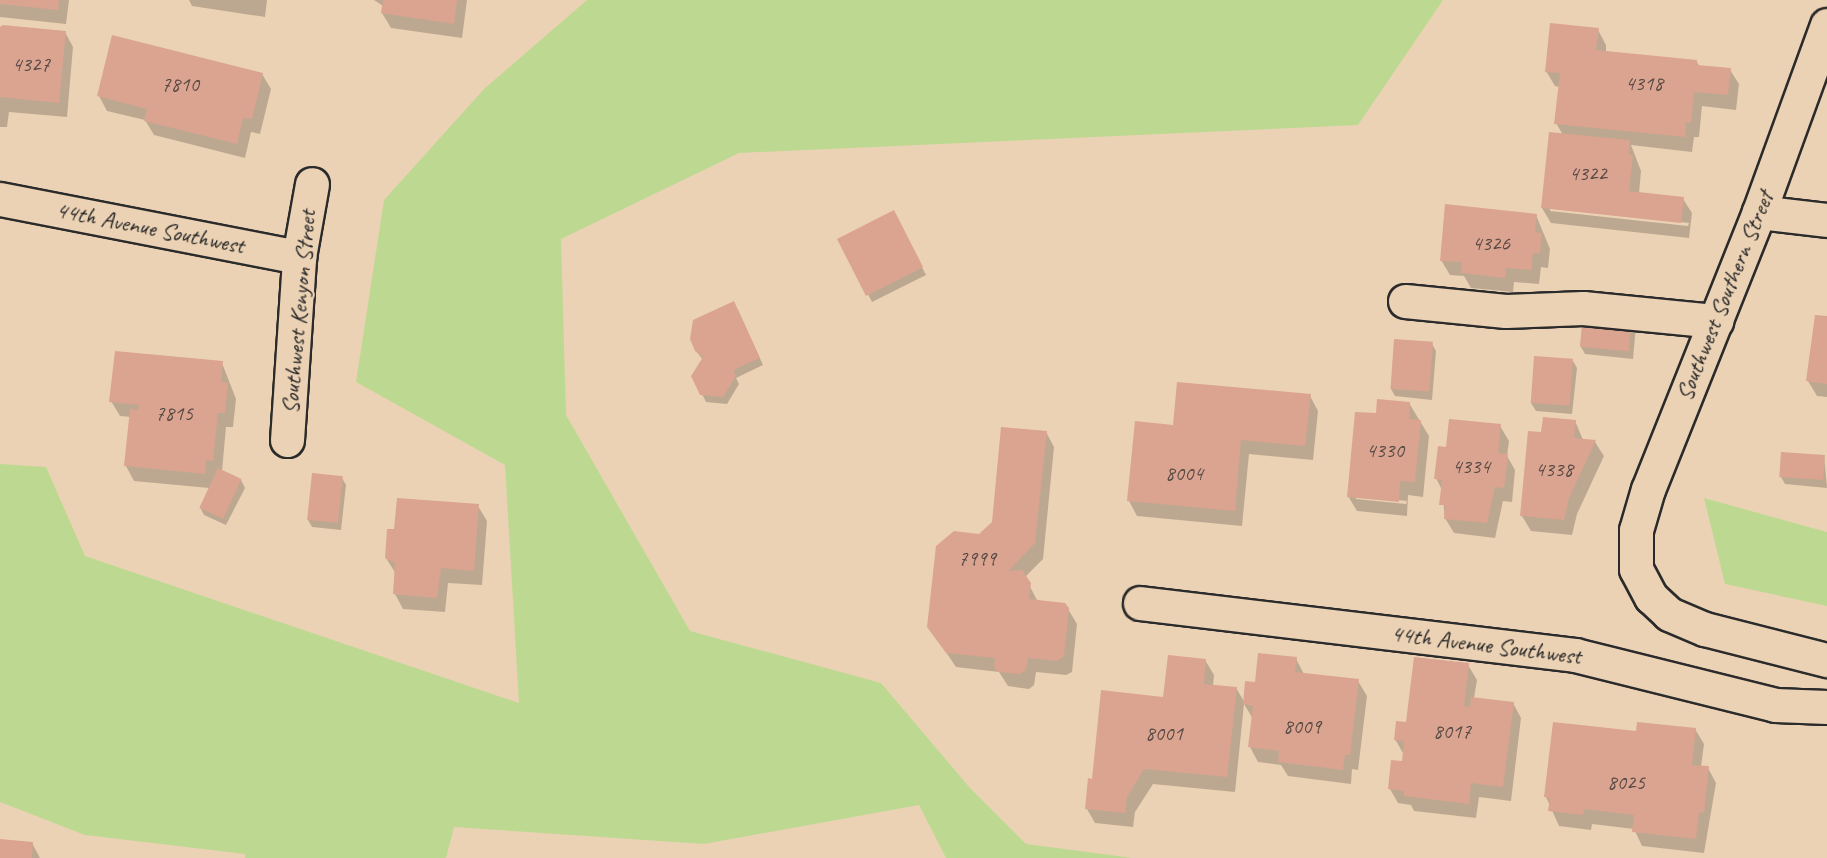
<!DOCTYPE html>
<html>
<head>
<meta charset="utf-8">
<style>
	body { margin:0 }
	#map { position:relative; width:1827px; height:858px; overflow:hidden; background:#ecd2b4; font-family:Caveat,sans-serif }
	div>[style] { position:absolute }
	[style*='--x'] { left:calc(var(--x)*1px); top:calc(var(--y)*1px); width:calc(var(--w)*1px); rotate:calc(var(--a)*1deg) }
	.green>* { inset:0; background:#bdd991 }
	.shadow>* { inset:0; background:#0003 }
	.building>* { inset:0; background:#daa490; transform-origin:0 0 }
	.roads { filter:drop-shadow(2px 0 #2b2b2b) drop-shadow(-2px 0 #2b2b2b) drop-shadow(0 2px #2b2b2b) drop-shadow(0 -2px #2b2b2b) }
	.minor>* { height:33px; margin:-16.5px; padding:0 16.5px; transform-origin:16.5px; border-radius:16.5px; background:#ecd2b4 }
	span { translate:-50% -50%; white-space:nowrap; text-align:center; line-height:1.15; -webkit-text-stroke:4.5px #ecd2b4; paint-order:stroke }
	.number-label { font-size:21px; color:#574944 }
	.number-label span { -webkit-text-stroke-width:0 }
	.street-label { font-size:24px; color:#2b2b2b }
</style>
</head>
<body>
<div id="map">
	<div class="green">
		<div style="clip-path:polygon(587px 0,1443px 0,1358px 125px,739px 153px,561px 239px,566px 415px,690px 631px,881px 683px,970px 788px,1026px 844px,1133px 858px,946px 858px,919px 805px,704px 844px,454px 827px,446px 858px,245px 858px,245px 854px,85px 835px,0 802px,0 464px,46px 467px,85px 556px,519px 703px,505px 465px,356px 382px,384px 200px,485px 88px)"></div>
		<div style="clip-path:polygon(1704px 498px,1827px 532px,1827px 606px,1725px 584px)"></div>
	</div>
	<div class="shadow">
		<div style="clip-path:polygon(0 0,82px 0,69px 0,66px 24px,0 17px)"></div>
		<div style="clip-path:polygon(189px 0,267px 0,265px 17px,192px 6px)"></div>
		<div style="clip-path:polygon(374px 0,467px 0,462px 38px,391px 28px,382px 13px,383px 6px)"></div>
		<div style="clip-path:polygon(0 27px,65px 32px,73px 47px,67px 117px,9px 112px,7px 127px,0 127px)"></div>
		<div style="clip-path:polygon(evenodd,1598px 30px,1606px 45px,1606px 52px,1697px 62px,1699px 66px,1730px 70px,1739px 84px,1736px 110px,1702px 106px,1699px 137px,1694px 137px,1692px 152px,1631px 145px,1641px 171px,1639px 194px,1683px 199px,1692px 213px,1689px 238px,1551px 223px,1542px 208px,1563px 135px,1556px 123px,1560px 87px,1555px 86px,1546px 71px,1598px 30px,1550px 208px,1689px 223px,1688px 226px,1550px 211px,1550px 208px)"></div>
		<div style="clip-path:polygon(262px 74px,271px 89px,260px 134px,251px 132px,245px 158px,154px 135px,145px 120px,107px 111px,99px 96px)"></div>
		<div style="clip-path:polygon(1536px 215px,1550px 249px,1548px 268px,1541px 267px,1539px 284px,1514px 282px,1513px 292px,1471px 288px,1464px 276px,1450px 275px,1441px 260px)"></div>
		<div style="clip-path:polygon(897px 219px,926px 275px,872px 302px,839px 239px)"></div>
		<div style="clip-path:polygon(738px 310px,763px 365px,736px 378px,739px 384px,727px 404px,706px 402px,702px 394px,703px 360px,696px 351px)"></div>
		<div style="clip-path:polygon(1827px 318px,1827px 397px,1817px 396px,1808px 381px)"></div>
		<div style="clip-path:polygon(1636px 325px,1633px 359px,1585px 354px,1581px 347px)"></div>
		<div style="clip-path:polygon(1432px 344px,1436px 351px,1432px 400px,1395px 396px,1391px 389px)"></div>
		<div style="clip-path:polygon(1573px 361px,1577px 368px,1572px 414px,1536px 411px,1531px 403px)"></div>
		<div style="clip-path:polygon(222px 363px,236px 399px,233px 427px,226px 427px,222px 471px,241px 480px,245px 488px,226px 525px,204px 515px,200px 507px,209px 488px,134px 481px,126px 466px,131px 417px,120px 416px,111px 401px)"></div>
		<div style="clip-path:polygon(1310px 396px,1318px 411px,1313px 460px,1249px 454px,1242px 526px,1137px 516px,1129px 501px,1174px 426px)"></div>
		<div style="clip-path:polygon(evenodd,1409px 403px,1429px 436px,1423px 497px,1408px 495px,1407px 516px,1357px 511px,1348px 496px,1378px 415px,1409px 403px,1356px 496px,1407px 501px,1406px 504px,1356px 499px,1356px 496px)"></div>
		<div style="clip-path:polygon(1575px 421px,1583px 440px,1595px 442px,1604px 456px,1577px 514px,1572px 535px,1531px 531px,1522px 516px,1543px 433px)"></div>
		<div style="clip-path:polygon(1500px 426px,1509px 441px,1507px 456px,1515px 470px,1512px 502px,1503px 501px,1495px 538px,1454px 533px,1445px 518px,1442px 490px,1436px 478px,1448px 449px)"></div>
		<div style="clip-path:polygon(1046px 432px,1054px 447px,1043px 559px,1025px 577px,1038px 602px,1068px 609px,1077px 624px,1072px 672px,1066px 675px,1036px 672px,1034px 685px,1029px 689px,1008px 686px,999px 672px,956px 667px,929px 627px,980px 535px,993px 523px)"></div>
		<div style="clip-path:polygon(1824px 456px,1827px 488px,1785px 484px,1781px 477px)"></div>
		<div style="clip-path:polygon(342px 478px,346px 485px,341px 530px,312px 527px,308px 520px)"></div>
		<div style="clip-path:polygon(478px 506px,487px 521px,482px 585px,448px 583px,445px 612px,403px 609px,395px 594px,396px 574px,386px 558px,396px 531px)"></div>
		<div style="clip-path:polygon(1296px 659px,1304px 674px,1358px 681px,1367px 696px,1358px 770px,1352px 769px,1351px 784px,1288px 776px,1281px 765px,1258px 762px,1250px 747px,1253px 719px,1244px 704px,1235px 792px,1153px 784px,1135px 812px,1133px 827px,1095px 823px,1087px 809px,1094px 780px,1165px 698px,1205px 660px,1214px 675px,1213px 686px,1236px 688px,1245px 703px,1256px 684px)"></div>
		<div style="clip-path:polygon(1468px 665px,1477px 680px,1474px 698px,1513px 703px,1521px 718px,1511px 801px,1479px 797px,1476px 818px,1414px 811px,1411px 805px,1398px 803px,1390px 789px,1403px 763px,1404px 755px,1395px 739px)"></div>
		<div style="clip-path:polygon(1695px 729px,1704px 744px,1701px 767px,1708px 768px,1716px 783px,1704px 853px,1642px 846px,1634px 829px,1592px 824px,1591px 830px,1559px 826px,1546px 797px,1637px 733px)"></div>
		<div style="clip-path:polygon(0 840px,32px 843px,40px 858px,0 858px)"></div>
	</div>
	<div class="building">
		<div style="clip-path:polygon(0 0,59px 0,58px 10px,0 4px)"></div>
		<div style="clip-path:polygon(383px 0,457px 0,454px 24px,381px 13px)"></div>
		<div style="clip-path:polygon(1550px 23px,1599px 28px,1596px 50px,1697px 60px,1697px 65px,1731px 68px,1728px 95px,1694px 92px,1691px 123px,1686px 122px,1685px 137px,1554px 124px,1560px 73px,1545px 72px)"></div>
		<div style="clip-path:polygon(3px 25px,66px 31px,59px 103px,0 97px,0 27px)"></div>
		<div style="clip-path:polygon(112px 35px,263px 73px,252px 119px,243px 118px,237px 144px,144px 121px,147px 109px,97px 96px)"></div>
		<div style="clip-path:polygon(1549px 132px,1630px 140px,1629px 155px,1633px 155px,1629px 191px,1684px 197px,1681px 223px,1541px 208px)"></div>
		<div style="clip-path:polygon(1445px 204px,1537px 214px,1535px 232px,1542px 233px,1540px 253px,1533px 253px,1531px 270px,1506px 268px,1505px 278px,1461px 273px,1462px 262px,1440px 261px)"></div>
		<div style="left:894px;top:210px;width:64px;height:64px;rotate:63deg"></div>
		<div style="clip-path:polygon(734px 301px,760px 358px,733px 370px,736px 376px,723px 397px,700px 395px,691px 376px,703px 357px,695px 351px,690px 339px,693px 320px)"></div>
		<div style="left:1583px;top:312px;width:49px;height:35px;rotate:5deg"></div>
		<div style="clip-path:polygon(1815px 315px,1827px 316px,1827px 384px,1806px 381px)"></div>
		<div style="left:1394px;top:339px;width:39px;height:50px;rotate:4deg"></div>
		<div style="clip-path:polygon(115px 351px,223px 361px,221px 382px,228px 383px,225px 413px,218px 413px,213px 461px,206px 460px,205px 474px,124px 466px,130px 409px,138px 410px,139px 405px,109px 402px)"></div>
		<div style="left:1534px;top:356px;width:39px;height:47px;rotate:4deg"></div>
		<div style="clip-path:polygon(1177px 382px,1311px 394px,1305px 446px,1241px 440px,1235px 511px,1127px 501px,1135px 421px,1173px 425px)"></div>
		<div style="clip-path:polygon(1377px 399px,1410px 402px,1409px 419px,1421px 420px,1415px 482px,1400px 481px,1399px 502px,1347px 497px,1355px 412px,1376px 413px)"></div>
		<div style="clip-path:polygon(1543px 417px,1576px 420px,1574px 438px,1596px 440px,1569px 498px,1564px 520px,1520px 516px,1528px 431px,1541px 432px)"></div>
		<div style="clip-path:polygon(1449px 419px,1501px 424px,1498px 453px,1508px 454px,1504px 488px,1495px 487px,1487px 523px,1444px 519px,1445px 505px,1439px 505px,1442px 480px,1434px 479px,1438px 446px,1446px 447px)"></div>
		<div style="clip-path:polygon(1001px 427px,1047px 431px,1035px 543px,1008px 571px,1022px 570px,1031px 583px,1029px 599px,1065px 603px,1069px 608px,1064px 656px,1057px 661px,1028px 658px,1026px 670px,1020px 674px,998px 672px,994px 667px,995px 658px,946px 653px,927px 627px,936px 546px,954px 531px,979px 534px,992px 522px)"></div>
		<div style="left:1781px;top:452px;width:44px;height:25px;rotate:4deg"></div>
		<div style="left:218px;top:468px;width:26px;height:44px;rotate:25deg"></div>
		<div style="left:312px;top:473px;width:31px;height:47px;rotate:6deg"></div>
		<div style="clip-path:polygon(397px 498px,479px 504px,474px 571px,441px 568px,437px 598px,393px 594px,395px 563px,385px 558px,387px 529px,394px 529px)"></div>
		<div style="clip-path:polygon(1258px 653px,1297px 657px,1295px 672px,1359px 679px,1350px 755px,1345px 755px,1343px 770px,1278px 762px,1279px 751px,1248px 747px,1253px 706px,1243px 704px,1245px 681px,1255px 682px)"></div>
		<div style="clip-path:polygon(1168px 655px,1206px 659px,1204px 684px,1237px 687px,1227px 777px,1144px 769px,1127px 797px,1125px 813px,1085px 809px,1088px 778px,1092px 779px,1101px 690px,1163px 697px)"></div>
		<div style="clip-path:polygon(1414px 657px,1469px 663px,1464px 706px,1470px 707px,1471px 697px,1514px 702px,1503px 787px,1471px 783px,1469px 804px,1404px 796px,1404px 791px,1388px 789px,1391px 760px,1402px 761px,1404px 741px,1394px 740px,1396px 721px,1406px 722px)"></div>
		<div style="clip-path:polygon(1553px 722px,1636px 731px,1637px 722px,1696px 728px,1692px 765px,1709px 766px,1704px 813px,1699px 812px,1696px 839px,1632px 832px,1634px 815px,1584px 809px,1583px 815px,1548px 811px,1550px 798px,1544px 797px)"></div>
		<div style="clip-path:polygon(0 839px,33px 842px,32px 858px,0 858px)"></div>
	</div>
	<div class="roads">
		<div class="minor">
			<div style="--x:1827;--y:25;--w:199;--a:110"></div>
			<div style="--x:1759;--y:212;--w:298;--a:111.8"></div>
			<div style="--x:1648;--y:489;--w:43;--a:106.3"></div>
			<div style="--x:1636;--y:530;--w:39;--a:90"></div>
			<div style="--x:1636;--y:569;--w:32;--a:62"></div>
			<div style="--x:1651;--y:597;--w:25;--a:43"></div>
			<div style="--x:1669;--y:614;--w:39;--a:23"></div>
			<div style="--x:1705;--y:629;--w:126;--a:14.3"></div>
			<div style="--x:0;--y:199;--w:305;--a:11"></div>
			<div style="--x:1759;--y:212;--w:68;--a:6.7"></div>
			<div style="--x:1405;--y:301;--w:101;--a:5.7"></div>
			<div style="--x:1506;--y:311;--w:77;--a:-2.2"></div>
			<div style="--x:1583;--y:308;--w:134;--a:5.6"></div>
			<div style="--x:287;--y:440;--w:183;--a:-86.2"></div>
			<div style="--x:299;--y:257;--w:74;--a:-79.9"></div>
			<div style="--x:1140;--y:603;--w:438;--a:6.8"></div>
			<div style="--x:1575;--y:655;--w:206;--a:14"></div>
			<div style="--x:1775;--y:705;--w:52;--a:2.2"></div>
		</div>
	</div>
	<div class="number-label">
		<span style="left:31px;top:64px">4327</span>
		<span style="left:1644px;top:83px">4318</span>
		<span style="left:180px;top:84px">7810</span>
		<span style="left:1588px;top:173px">4322</span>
		<span style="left:1491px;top:243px">4326</span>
		<span style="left:174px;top:413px">7815</span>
		<span style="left:1385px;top:450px">4330</span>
		<span style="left:1471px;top:466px">4334</span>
		<span style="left:1554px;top:469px">4338</span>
		<span style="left:1184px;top:473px">8004</span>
		<span style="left:977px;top:558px">7999</span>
		<span style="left:1302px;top:726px">8009</span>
		<span style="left:1452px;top:731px">8017</span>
		<span style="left:1164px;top:733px">8001</span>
		<span style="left:1626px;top:782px">8025</span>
	</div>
	<div class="street-label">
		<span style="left:150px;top:228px;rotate:11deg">44th Avenue Southwest</span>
		<span style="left:1725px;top:296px;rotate:-68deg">Southwest Southern Street</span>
		<span style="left:299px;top:312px;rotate:-85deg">Southwest Kenyon Street</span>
		<span style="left:1486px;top:645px;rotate:7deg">44th Avenue Southwest</span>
	</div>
</div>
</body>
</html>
